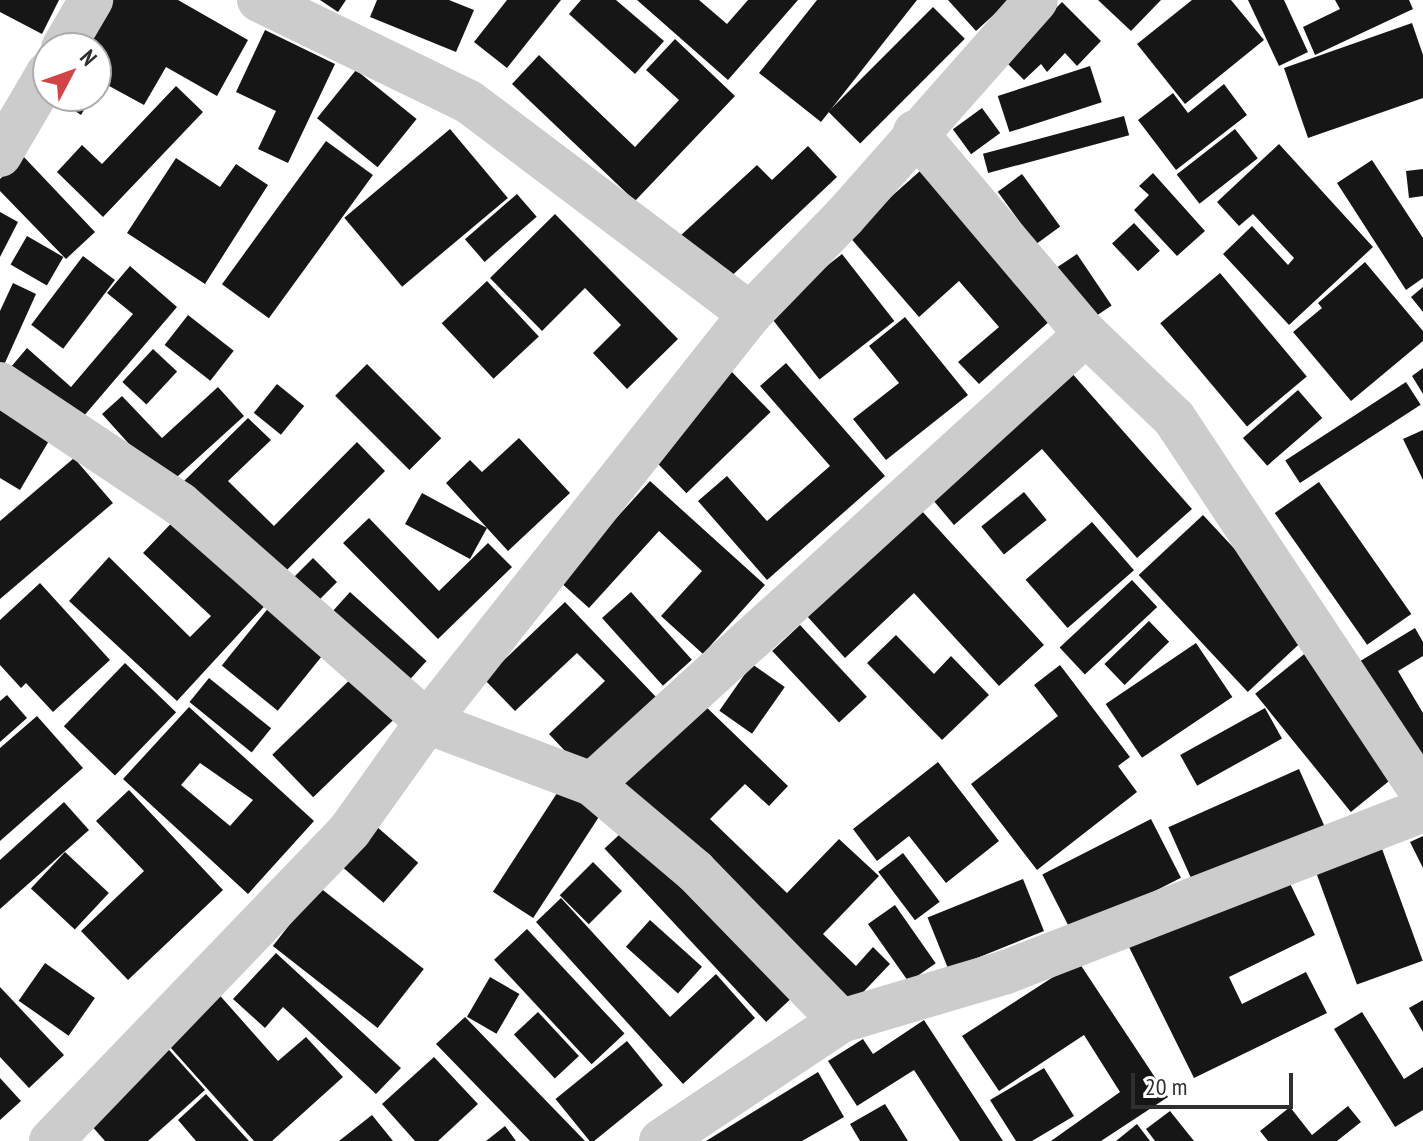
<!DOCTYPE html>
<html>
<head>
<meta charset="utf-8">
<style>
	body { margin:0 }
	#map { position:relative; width:1423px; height:1141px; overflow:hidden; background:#fff; font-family:"PT Sans Narrow",sans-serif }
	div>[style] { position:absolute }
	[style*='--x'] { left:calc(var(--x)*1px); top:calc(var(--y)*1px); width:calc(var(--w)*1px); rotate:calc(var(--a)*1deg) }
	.building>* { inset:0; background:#161616; transform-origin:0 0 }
	.minor>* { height:44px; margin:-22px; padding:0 22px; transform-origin:22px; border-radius:22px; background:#ccc }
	span { translate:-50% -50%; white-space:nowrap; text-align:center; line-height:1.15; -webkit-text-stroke:8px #fff; paint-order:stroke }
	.north { position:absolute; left:32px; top:32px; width:80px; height:80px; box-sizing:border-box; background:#fff; border:2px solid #acacac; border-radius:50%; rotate:49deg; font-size:22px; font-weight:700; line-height:32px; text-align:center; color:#2f2f2f }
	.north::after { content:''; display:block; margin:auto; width:28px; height:36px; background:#d34447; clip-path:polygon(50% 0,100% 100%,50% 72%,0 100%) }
	.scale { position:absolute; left:1131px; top:1073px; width:162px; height:36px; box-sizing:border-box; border:4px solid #2f2f2f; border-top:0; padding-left:10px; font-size:24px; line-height:28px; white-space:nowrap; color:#2f2f2f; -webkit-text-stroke:6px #fff; paint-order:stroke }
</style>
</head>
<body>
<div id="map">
	<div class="building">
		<div style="clip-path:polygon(0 0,59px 0,42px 34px,0 12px)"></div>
		<div style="clip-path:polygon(107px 0,178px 0,248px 40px,217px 96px,166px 67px,144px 105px,100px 81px,96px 88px,96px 48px,80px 48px)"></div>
		<div style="clip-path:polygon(320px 0,346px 0,338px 12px)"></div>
		<div style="clip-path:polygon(377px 0,449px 0,474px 10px,456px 52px,370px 17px)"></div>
		<div style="clip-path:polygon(507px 0,561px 0,507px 68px,474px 42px)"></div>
		<div style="clip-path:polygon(581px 0,616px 0,664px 41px,635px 74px,569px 14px)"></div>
		<div style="clip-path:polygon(637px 0,699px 0,727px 24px,748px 0,798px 0,728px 80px)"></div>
		<div style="clip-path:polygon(817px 0,917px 0,821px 122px,759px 73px)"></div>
		<div style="clip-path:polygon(948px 0,1010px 0,976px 31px)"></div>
		<div style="clip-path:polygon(1098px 0,1161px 0,1131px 31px)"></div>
		<div style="clip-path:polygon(1192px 0,1231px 0,1264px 40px,1185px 104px,1137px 44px)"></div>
		<div style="clip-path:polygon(1248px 0,1284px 0,1308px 52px,1279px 66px)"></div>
		<div style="clip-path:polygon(1335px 0,1409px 0,1413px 9px,1315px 55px,1303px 27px,1340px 9px)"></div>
		<div style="clip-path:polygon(1062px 2px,1101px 41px,1077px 66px,1065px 53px,1047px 72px,1041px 64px,1024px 80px,1004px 60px)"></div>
		<div style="left:933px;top:7px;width:45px;height:148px;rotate:45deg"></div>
		<div style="clip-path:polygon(1412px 23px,1423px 55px,1423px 98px,1308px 138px,1284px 68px)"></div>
		<div style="clip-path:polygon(265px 30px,335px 64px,288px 163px,258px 149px,276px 111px,236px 92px)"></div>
		<div style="clip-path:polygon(675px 39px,735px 96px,635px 201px,512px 84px,539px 55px,635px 147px,679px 100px,646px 70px)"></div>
		<div style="left:1090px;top:66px;width:38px;height:97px;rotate:72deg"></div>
		<div style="left:356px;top:70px;width:78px;height:62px;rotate:39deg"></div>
		<div style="clip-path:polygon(1224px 84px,1247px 115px,1176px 170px,1138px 120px,1173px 93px,1188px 113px)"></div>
		<div style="clip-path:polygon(176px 86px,203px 112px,103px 217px,57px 172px,82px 145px,102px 164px)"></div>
		<div style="clip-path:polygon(53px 96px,92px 96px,81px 115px)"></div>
		<div style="left:982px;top:108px;width:31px;height:36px;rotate:54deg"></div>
		<div style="left:1124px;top:116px;width:20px;height:146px;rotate:75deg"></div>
		<div style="left:450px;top:129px;width:90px;height:138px;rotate:50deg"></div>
		<div style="left:1235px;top:129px;width:37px;height:74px;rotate:52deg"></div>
		<div style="left:326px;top:141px;width:58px;height:177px;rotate:36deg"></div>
		<div style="clip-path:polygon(1279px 144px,1373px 247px,1289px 325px,1223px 254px,1252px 226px,1288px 265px,1294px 258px,1253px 214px,1239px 226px,1217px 202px)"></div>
		<div style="clip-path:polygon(808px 146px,837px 177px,723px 284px,679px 237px,757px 165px,772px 180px)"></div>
		<div style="clip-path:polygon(23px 156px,95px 232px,66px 259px,0 191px,0 179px)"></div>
		<div style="clip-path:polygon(176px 158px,220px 187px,236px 164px,268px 185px,205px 284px,127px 233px)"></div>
		<div style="clip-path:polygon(1372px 160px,1423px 238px,1423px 278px,1406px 290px,1337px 183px)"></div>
		<div style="clip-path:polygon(1423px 169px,1423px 196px,1409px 198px,1406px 171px)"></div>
		<div style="clip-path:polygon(920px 171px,1051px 320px,979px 384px,958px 362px,999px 327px,959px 281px,919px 317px,848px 235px)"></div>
		<div style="clip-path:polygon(1153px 173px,1205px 231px,1177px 256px,1134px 210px,1149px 195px,1139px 186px)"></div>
		<div style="left:1022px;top:174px;width:65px;height:30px;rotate:54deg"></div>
		<div style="left:517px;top:194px;width:30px;height:69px;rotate:49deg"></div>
		<div style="clip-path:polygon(0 212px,18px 222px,0 257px)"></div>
		<div style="clip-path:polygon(555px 214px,678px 339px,627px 389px,593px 353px,621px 325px,585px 288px,542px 331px,490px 278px)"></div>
		<div style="left:1134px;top:223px;width:38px;height:30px;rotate:47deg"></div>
		<div style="left:27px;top:236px;width:42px;height:33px;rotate:30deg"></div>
		<div style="left:842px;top:254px;width:85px;height:95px;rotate:52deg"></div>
		<div style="left:1077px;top:254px;width:62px;height:27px;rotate:56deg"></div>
		<div style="left:83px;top:256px;width:40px;height:86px;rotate:37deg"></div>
		<div style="clip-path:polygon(1365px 262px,1423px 331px,1423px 341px,1351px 401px,1293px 332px,1322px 308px,1318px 303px)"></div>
		<div style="clip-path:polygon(130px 266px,177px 307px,71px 431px,5px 374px,27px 348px,71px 387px,133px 314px,107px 293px)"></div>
		<div style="left:1220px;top:273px;width:135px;height:78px;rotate:50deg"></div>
		<div style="left:487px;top:281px;width:76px;height:62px;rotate:47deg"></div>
		<div style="clip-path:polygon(13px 283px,36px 294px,4px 365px,0 363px,0 311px)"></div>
		<div style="clip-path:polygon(1423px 287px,1423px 312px,1411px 297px)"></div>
		<div style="left:188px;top:315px;width:58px;height:38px;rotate:38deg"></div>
		<div style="clip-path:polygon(905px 317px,968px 395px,886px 460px,853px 419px,899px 383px,869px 346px)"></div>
		<div style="left:153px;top:349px;width:33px;height:45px;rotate:43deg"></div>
		<div style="clip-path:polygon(786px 363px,885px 476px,767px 580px,698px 501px,727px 476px,767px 521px,830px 466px,760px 386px)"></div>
		<div style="left:367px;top:364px;width:105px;height:45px;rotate:45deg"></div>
		<div style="clip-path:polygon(1423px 368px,1423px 394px,1412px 376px)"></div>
		<div style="left:731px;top:371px;width:57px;height:117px;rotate:46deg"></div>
		<div style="clip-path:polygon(1070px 371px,1192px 509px,1137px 558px,1042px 449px,954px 525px,928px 494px)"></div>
		<div style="left:1406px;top:382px;width:27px;height:144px;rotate:57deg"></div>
		<div style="left:277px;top:384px;width:35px;height:37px;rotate:39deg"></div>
		<div style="clip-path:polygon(218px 387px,244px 416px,167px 486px,102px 414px,122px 396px,162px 438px)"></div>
		<div style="left:1298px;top:390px;width:37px;height:73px;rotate:49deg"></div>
		<div style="clip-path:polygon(0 410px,50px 439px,20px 490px,0 478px)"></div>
		<div style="clip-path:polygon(248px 418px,271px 440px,228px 481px,274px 526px,357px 442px,385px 471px,275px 582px,178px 487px)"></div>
		<div style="clip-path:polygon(1423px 430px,1423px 480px,1403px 439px)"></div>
		<div style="clip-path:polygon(519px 438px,570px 493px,508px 551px,487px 528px,470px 559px,405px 524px,422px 493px,487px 528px,446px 483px,470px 460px,482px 472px)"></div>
		<div style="clip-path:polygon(74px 458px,113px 503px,0 599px,0 521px)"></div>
		<div style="clip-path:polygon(650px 481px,765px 585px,703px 654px,661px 616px,702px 571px,659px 531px,589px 608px,559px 581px)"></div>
		<div style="left:1319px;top:482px;width:161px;height:54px;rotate:55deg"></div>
		<div style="left:1024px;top:492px;width:36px;height:55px;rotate:51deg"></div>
		<div style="clip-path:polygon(911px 499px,1044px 645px,999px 686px,914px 593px,845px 658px,797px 605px)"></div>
		<div style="clip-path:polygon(181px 513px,272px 598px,177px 701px,69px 601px,109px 557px,190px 637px,211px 616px,143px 553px)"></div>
		<div style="left:1203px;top:515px;width:160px;height:88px;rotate:47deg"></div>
		<div style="clip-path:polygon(369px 518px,439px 591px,488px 543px,512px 567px,438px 639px,343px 543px)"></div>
		<div style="left:1092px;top:522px;width:64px;height:88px;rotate:49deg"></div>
		<div style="left:313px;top:558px;width:34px;height:36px;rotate:45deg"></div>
		<div style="left:1132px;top:580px;width:37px;height:99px;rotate:47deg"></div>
		<div style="clip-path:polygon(40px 583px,110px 660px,53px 712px,26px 683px,21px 688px,0 665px,0 620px)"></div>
		<div style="left:350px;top:592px;width:103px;height:39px;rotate:42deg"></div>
		<div style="left:631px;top:592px;width:91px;height:39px;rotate:48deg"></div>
		<div style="left:274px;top:601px;width:72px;height:83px;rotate:39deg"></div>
		<div style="clip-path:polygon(565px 602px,657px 698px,582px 769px,549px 734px,605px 681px,577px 653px,515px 711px,484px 679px)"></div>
		<div style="left:1149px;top:621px;width:29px;height:62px;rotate:46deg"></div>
		<div style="left:800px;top:625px;width:98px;height:38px;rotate:47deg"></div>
		<div style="clip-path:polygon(1415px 628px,1423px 642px,1423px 656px,1398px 671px,1423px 713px,1423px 771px,1357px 663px)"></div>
		<div style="clip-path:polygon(896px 635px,934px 674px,951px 656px,989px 695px,942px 740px,867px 663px)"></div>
		<div style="left:1196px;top:643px;width:65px;height:109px;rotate:56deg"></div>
		<div style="left:1308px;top:651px;width:152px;height:68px;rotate:51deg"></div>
		<div style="left:125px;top:663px;width:71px;height:88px;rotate:44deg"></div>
		<div style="left:752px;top:664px;width:40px;height:57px;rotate:35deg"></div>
		<div style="clip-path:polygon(1060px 665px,1130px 757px,1118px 766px,1137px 792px,1037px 870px,971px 784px,1058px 716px,1034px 685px)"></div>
		<div style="left:360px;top:670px;width:59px;height:122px;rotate:46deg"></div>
		<div style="left:209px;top:678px;width:80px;height:31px;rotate:39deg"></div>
		<div style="clip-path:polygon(7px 695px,27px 718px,0 742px,0 701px)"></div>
		<div style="clip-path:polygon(700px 701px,788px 786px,769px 806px,745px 784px,710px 819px,787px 893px,839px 839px,879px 876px,823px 934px,856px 966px,873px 947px,890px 964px,849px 1007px,619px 785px)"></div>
		<div style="clip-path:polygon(evenodd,189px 707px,314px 821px,248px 894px,123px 779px,189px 707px,200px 763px,253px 800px,230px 826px,181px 785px,200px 763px)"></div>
		<div style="left:1265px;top:708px;width:35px;height:97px;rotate:61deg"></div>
		<div style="clip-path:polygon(37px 716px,83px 768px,0 841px,0 748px)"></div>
		<div style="clip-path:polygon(938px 762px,999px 841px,946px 883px,909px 836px,877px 861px,853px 829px)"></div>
		<div style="left:1299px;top:769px;width:71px;height:143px;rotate:66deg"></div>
		<div style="left:561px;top:787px;width:48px;height:125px;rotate:33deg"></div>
		<div style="clip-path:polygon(129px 790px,223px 890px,128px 980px,81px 931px,144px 871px,96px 821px)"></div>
		<div style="clip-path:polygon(64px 802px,89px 830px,0 909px,0 860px)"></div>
		<div style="left:1151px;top:819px;width:66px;height:122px;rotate:63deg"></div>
		<div style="left:633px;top:822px;width:237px;height:39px;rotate:47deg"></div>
		<div style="left:376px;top:826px;width:56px;height:53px;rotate:41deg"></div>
		<div style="clip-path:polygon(1423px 836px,1423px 868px,1410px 842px)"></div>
		<div style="left:1381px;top:846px;width:122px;height:70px;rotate:70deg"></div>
		<div style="left:65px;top:852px;width:60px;height:50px;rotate:43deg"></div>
		<div style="left:903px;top:853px;width:61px;height:31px;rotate:53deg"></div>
		<div style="left:593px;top:862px;width:41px;height:47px;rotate:45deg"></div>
		<div style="clip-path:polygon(1284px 871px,1315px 935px,1229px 977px,1242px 1004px,1306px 972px,1327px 1013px,1194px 1078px,1129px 947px)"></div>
		<div style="left:1023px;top:879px;width:56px;height:103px;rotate:68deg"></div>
		<div style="left:319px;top:887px;width:133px;height:75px;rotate:38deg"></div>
		<div style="clip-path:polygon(561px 898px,670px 1017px,716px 974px,755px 1018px,683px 1084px,536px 922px)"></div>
		<div style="left:895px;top:905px;width:71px;height:33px;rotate:55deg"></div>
		<div style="left:650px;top:920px;width:70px;height:36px;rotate:42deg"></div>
		<div style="left:527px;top:929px;width:143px;height:45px;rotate:47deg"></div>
		<div style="clip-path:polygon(276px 953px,401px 1068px,376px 1094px,283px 1007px,265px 1028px,233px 999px)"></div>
		<div style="clip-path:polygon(1078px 961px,1168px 1097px,1101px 1141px,1051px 1141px,1120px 1092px,1084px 1035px,999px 1091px,962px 1036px)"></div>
		<div style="left:45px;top:963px;width:61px;height:46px;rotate:35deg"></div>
		<div style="left:490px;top:977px;width:34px;height:46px;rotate:30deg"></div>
		<div style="clip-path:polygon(0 987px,64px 1055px,29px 1088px,0 1057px)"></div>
		<div style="clip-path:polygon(215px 990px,278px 1061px,306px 1037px,343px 1077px,272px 1141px,254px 1141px,162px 1038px)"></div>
		<div style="clip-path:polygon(1423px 1000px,1423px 1032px,1409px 1008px)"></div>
		<div style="left:538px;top:1012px;width:60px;height:33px;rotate:47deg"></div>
		<div style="clip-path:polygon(1362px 1012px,1404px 1079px,1423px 1067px,1423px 1110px,1395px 1127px,1334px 1029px)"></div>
		<div style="clip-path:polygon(465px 1017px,467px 1019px,585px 1141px,530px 1141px,436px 1044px)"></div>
		<div style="clip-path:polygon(924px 1020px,1003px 1141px,960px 1141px,914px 1070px,857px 1106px,828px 1061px,863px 1039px,873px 1054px)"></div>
		<div style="left:627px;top:1041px;width:57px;height:92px;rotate:51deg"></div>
		<div style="clip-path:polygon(162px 1042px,205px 1090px,148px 1141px,105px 1141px,82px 1115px)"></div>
		<div style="clip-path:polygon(434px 1057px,478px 1104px,438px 1141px,415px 1141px,382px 1104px)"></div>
		<div style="clip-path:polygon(1044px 1068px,1074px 1116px,1032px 1141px,1016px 1141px,990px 1100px)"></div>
		<div style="clip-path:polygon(818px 1072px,844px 1117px,802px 1141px,706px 1141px)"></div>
		<div style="clip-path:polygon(0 1078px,21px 1101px,0 1120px)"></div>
		<div style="clip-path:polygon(206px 1094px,249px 1141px,196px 1141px,178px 1120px)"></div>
		<div style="clip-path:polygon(885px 1104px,908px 1141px,860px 1141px,850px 1124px)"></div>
		<div style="clip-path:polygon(1348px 1106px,1361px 1122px,1337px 1141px,1268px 1141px,1260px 1131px,1290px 1107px,1312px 1135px)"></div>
		<div style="clip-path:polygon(1170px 1111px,1194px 1141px,1155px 1141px,1146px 1129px)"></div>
		<div style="clip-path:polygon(372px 1115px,393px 1141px,339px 1141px)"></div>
		<div style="clip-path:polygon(1137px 1124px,1150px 1141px,1116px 1141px)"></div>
		<div style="clip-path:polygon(505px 1126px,516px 1141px,486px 1141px)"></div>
	</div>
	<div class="minor">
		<div style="--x:259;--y:0;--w:233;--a:25.9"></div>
		<div style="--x:469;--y:102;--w:352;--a:37"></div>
		<div style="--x:63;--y:48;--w:56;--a:-59.7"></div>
		<div style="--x:915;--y:132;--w:265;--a:49.8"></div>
		<div style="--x:1086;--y:334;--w:122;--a:43.7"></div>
		<div style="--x:1174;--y:418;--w:451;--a:56.5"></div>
		<div style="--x:0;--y:155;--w:95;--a:-59.7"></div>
		<div style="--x:0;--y:384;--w:216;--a:33.7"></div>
		<div style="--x:180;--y:504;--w:329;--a:41.4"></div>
		<div style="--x:427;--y:722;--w:176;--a:20.6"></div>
		<div style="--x:592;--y:784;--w:135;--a:40.2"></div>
		<div style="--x:695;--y:871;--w:209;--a:45.8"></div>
		<div style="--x:592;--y:784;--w:668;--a:-42.33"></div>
		<div style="--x:51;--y:1141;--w:431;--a:-46.1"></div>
		<div style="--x:350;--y:830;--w:133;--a:-54.5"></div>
		<div style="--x:427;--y:722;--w:520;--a:-51.63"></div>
		<div style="--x:750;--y:314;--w:136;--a:-45.9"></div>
		<div style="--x:845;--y:216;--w:288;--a:-48.5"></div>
		<div style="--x:661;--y:1141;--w:216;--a:-33.7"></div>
		<div style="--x:841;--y:1021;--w:172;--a:-16.5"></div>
		<div style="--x:1006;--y:972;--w:447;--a:-21.2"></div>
	</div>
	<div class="north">N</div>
	<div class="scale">20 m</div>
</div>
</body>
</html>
